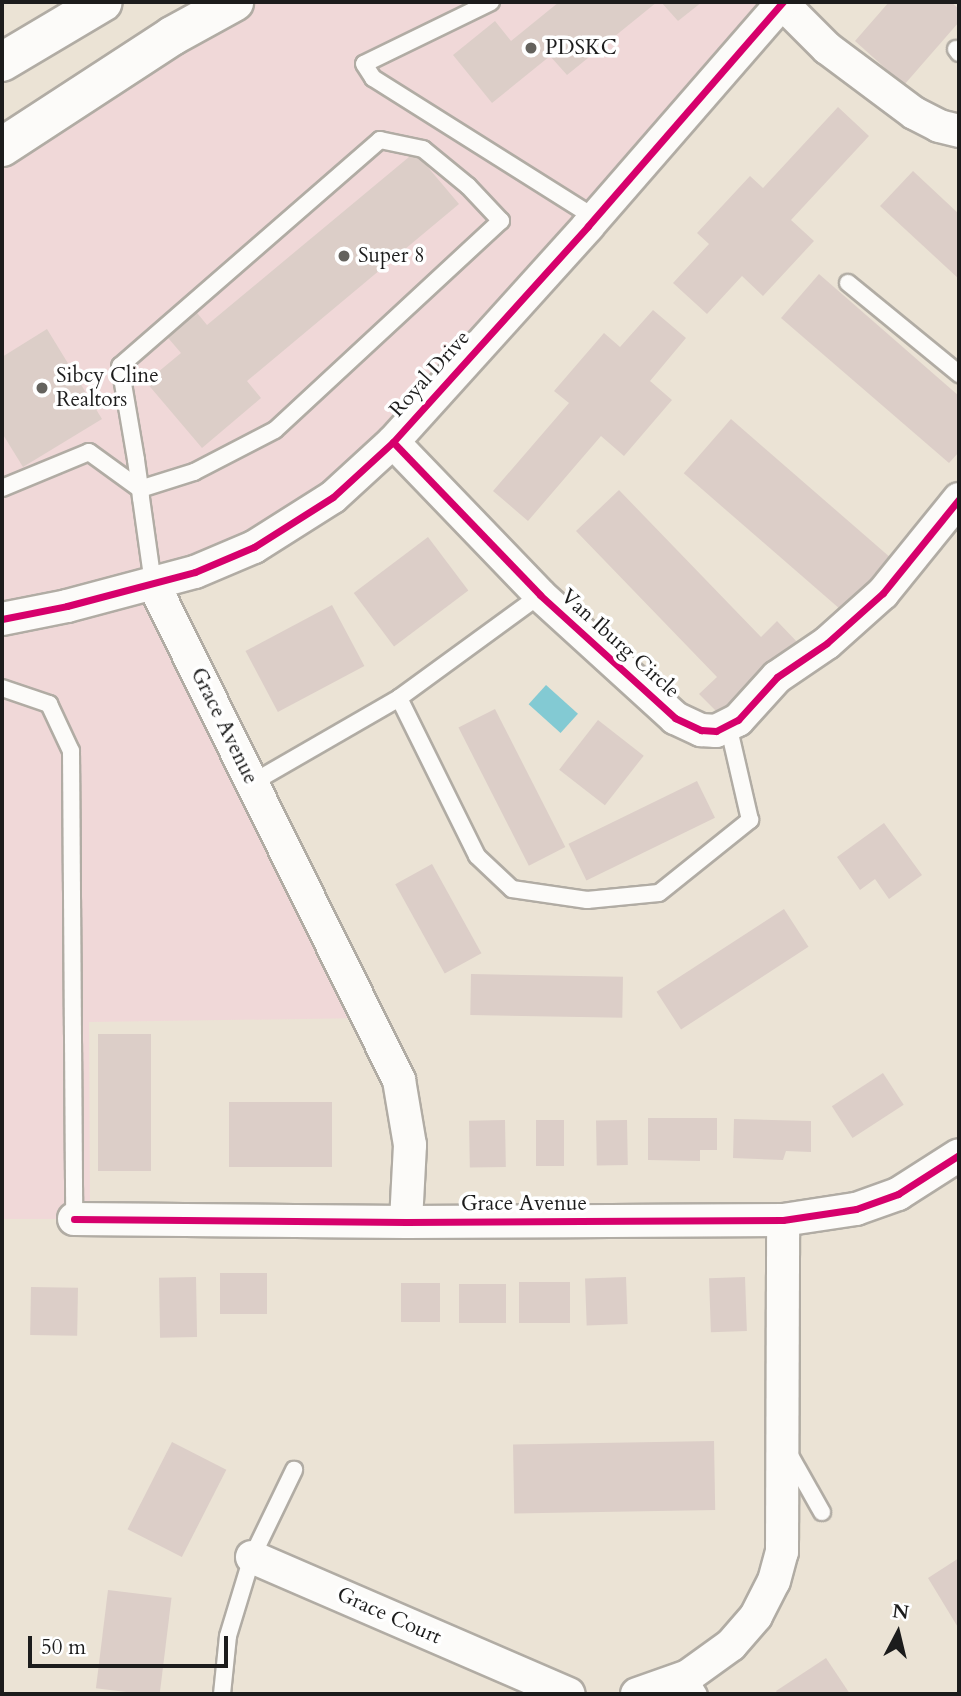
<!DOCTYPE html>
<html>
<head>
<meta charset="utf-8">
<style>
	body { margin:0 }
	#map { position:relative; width:961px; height:1696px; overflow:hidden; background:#ebe3d5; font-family:Cardo,serif }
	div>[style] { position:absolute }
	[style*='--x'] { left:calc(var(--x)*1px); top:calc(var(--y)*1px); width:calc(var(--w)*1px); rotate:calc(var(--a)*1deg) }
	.built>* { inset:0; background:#f0d8d8 }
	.water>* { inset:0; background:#83cad3; transform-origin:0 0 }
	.building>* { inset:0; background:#dccec8; transform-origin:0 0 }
	.roads { filter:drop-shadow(2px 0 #b1aca4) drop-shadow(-2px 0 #b1aca4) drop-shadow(0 2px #b1aca4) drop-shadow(0 -2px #b1aca4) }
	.service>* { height:16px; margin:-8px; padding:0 8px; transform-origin:8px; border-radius:8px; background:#fcfbf9 }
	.minor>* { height:32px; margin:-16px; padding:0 16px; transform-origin:16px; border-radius:16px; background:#fcfbf9 }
	.motorway>* { height:38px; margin:-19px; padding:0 19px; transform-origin:19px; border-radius:19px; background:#fcfbf9 }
	.cycleway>* { height:7px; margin:-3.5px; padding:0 3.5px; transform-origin:3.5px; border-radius:3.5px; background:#d6006c }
	.dots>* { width:19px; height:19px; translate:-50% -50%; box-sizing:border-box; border:4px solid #fff; border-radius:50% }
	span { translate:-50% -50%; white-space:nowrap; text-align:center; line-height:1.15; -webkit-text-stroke:7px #fff; paint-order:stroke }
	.poi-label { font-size:21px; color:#1c1c1c }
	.left { translate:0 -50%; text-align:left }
	.street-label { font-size:21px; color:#1c1c1c }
	.frame { position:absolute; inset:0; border:4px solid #1c1c1c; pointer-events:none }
	.north { position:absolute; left:863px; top:1598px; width:70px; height:70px; -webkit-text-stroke:5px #fff; paint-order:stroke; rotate:7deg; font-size:19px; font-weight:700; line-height:28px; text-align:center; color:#1c1c1c }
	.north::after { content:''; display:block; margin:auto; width:24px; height:32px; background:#1c1c1c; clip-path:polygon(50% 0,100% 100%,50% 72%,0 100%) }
	.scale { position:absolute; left:28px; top:1636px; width:200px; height:32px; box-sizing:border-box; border:4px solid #1c1c1c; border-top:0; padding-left:9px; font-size:21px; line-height:24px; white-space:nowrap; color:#1c1c1c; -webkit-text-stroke:5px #fff; paint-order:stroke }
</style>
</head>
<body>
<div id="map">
	<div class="built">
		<div style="clip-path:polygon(234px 2px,783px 2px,333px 497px,153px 583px,369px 1018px,89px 1022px,90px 1219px,2px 1219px,2px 147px)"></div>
	</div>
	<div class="water">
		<div style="left:546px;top:685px;width:43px;height:26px;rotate:42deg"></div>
	</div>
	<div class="building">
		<div style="clip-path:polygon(559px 2px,657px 2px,567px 75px,550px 56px,492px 103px,453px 55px,495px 21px,511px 41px)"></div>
		<div style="clip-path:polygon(661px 2px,702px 2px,678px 21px)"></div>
		<div style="clip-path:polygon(889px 2px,951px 2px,959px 9px,959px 22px,904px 85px,855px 41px)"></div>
		<div style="clip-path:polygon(838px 107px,869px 136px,791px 220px,814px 241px,763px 296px,742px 276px,707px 314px,673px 283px,709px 244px,697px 233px,750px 176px,763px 188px)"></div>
		<div style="clip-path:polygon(415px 152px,459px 204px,247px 381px,261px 398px,202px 448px,146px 382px,181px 353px,163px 332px,193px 308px,207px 325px)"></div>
		<div style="clip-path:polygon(913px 171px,959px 214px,959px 279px,880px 206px)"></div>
		<div style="clip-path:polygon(819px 274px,959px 396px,959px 452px,949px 463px,781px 318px)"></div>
		<div style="clip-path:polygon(653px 310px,686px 338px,650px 381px,672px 400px,624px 456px,601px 436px,528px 521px,493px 491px,569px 403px,554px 391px,604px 333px,620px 347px)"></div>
		<div style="clip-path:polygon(47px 329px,102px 419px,23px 467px,2px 433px,2px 357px)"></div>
		<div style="left:731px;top:419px;width:210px;height:72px;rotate:41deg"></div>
		<div style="clip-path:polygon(619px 490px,761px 637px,777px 621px,800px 645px,723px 718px,699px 694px,717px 677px,576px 531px)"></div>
		<div style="left:428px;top:537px;width:67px;height:93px;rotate:53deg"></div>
		<div style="left:332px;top:605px;width:69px;height:98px;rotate:62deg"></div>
		<div style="left:495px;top:709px;width:155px;height:41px;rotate:63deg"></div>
		<div style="left:598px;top:720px;width:58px;height:63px;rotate:38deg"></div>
		<div style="left:697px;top:781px;width:41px;height:143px;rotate:64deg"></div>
		<div style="clip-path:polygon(884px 823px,922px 875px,889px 899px,875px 879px,860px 890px,837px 857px)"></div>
		<div style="left:432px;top:864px;width:102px;height:42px;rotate:61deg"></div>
		<div style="left:784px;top:909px;width:45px;height:152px;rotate:57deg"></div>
		<div style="left:471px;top:974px;width:152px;height:41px;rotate:1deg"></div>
		<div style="left:98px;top:1034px;width:53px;height:137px"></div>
		<div style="left:883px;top:1073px;width:38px;height:61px;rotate:57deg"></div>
		<div style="left:229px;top:1102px;width:103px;height:65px"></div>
		<div style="clip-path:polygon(648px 1118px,717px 1118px,717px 1150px,700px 1150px,700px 1161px,648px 1160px)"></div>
		<div style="clip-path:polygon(734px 1119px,811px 1121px,811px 1152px,786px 1151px,783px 1160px,733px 1158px)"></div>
		<div style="left:505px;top:1120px;width:47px;height:36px;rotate:89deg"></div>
		<div style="left:536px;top:1120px;width:28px;height:46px"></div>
		<div style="left:627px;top:1120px;width:45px;height:31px;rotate:89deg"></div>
		<div style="left:220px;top:1273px;width:47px;height:41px"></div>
		<div style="left:196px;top:1277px;width:60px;height:37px;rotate:89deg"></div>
		<div style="left:626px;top:1277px;width:47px;height:41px;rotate:88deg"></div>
		<div style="left:745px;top:1277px;width:54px;height:36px;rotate:88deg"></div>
		<div style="left:519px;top:1282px;width:51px;height:41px"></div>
		<div style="left:401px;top:1283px;width:39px;height:39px"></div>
		<div style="left:506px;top:1284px;width:39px;height:47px;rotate:90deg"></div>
		<div style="left:31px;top:1287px;width:47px;height:48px;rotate:1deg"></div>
		<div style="left:714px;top:1441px;width:69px;height:201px;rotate:89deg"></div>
		<div style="left:172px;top:1442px;width:61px;height:98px;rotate:27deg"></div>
		<div style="clip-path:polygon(959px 1558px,959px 1629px,928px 1578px)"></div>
		<div style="left:108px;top:1590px;width:64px;height:99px;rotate:7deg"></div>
		<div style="clip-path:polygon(826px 1658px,850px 1694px,778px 1694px,776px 1691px)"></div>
	</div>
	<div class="roads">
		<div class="service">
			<div style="--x:491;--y:2;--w:141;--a:154"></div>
			<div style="--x:364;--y:64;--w:17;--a:57"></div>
			<div style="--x:373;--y:78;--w:262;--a:32.2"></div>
			<div style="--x:956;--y:49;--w:5;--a:53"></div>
			<div style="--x:848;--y:283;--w:144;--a:39.3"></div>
			<div style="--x:2;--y:488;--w:94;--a:-22.5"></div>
			<div style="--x:89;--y:452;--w:63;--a:36"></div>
			<div style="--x:140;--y:489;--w:57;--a:-17.5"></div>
			<div style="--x:194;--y:472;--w:91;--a:-27.4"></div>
			<div style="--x:275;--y:430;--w:308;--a:-42.8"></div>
			<div style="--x:501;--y:221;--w:48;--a:-133.3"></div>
			<div style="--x:468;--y:186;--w:58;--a:-140.6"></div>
			<div style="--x:423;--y:149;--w:44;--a:-168.2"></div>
			<div style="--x:380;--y:140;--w:344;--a:139"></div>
			<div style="--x:120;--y:366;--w:95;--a:80.3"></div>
			<div style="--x:136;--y:460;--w:29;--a:82"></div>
			<div style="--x:140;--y:489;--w:9;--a:84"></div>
			<div style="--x:141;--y:498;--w:86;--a:82"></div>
			<div style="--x:2;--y:688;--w:50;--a:18.8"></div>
			<div style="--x:49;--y:704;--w:52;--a:64.9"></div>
			<div style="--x:71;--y:751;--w:468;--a:89.6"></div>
			<div style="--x:399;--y:698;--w:176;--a:63.7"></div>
			<div style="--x:477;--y:856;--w:48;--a:43.3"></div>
			<div style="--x:512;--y:889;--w:76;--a:8.3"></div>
			<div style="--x:587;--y:900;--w:72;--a:-5.6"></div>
			<div style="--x:659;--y:893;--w:117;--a:-38.7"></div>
			<div style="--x:750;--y:820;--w:98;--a:-103"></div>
			<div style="--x:252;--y:783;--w:170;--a:-30"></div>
			<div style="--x:399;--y:698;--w:175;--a:-36.1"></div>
			<div style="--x:788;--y:1452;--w:69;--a:60.5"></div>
			<div style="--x:688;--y:1676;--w:21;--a:59"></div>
			<div style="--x:222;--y:1694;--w:58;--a:-84.1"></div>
			<div style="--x:228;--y:1636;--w:83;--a:-73.1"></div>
			<div style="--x:252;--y:1557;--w:97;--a:-64.2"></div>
		</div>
		<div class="minor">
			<div style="--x:782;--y:3;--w:64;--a:45"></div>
			<div style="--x:827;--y:48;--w:109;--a:36.8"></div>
			<div style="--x:914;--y:113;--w:28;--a:27"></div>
			<div style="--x:939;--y:126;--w:21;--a:14"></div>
			<div style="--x:393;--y:442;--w:212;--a:46.1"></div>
			<div style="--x:540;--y:595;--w:183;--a:42.3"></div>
			<div style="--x:675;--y:718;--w:29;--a:25"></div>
			<div style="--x:701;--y:730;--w:15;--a:4"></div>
			<div style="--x:716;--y:731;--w:25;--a:-27"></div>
			<div style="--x:738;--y:720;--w:58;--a:-47.8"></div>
			<div style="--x:777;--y:677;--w:60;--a:-34.2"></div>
			<div style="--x:827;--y:643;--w:75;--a:-41.8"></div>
			<div style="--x:883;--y:593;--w:121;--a:-51"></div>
			<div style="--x:153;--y:583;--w:555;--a:63.67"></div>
			<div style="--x:399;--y:1080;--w:66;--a:80.4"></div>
			<div style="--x:410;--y:1145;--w:77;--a:93"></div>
			<div style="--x:2;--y:619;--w:66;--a:-11.3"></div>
			<div style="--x:67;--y:606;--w:132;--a:-14.9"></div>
			<div style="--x:195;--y:572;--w:64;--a:-23"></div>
			<div style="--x:254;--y:547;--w:93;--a:-32.3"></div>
			<div style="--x:333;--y:497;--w:81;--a:-42.5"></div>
			<div style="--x:393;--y:442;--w:291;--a:-47.9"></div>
			<div style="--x:588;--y:226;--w:297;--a:-49"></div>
			<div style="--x:74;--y:1219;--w:332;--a:0.5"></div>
			<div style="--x:406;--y:1222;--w:377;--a:-0.3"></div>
			<div style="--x:783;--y:1220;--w:74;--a:-8.6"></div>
			<div style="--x:856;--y:1209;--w:45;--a:-19.7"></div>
			<div style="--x:898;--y:1194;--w:72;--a:-32.6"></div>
			<div style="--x:252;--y:1557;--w:345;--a:23.4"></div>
			<div style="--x:637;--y:1694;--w:54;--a:-19.4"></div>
			<div style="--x:688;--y:1676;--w:53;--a:-35.8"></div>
			<div style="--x:731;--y:1645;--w:38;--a:-49"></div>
			<div style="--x:756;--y:1616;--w:39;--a:-63"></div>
			<div style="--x:774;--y:1581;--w:30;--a:-75"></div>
			<div style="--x:782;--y:1552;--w:332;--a:-89.8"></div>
		</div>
		<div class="motorway">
			<div style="--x:2;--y:62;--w:117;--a:-30.7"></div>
			<div style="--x:2;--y:147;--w:203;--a:-33.1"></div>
			<div style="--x:172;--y:36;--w:71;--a:-28.7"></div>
		</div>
	</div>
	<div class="cycleway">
		<div style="--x:393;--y:442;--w:212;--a:46.1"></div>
		<div style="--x:540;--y:595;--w:183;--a:42.3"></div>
		<div style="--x:675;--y:718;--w:29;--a:25"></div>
		<div style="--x:701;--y:730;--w:15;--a:4"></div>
		<div style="--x:716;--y:731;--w:25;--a:-27"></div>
		<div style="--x:738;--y:720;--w:58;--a:-47.8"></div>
		<div style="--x:777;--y:677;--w:60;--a:-34.2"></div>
		<div style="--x:827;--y:643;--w:75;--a:-41.8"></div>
		<div style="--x:883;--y:593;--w:121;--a:-51"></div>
		<div style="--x:2;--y:619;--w:66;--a:-11.3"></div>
		<div style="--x:67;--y:606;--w:132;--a:-14.9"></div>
		<div style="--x:195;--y:572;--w:64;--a:-23"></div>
		<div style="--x:254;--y:547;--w:93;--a:-32.3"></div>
		<div style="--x:333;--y:497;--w:81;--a:-42.5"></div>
		<div style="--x:393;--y:442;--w:291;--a:-47.9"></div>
		<div style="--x:588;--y:226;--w:297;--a:-49"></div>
		<div style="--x:74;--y:1219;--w:332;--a:0.5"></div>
		<div style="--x:406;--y:1222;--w:377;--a:-0.3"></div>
		<div style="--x:783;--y:1220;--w:74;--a:-8.6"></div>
		<div style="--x:856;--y:1209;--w:45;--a:-19.7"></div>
		<div style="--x:898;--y:1194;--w:72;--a:-32.6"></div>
	</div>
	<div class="dots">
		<div style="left:531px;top:48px;background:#64625d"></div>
		<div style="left:344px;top:256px;background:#64625d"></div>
		<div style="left:42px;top:388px;background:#64625d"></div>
	</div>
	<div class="poi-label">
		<span class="left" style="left:545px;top:48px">PDSKC</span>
		<span class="left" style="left:358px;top:256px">Super 8</span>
		<span class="left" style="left:56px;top:388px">Sibcy Cline<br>Realtors</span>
	</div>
	<div class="street-label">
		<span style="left:430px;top:374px;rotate:-48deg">Royal Drive</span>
		<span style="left:620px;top:644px;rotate:42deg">Van Iburg Circle</span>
		<span style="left:224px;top:726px;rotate:64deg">Grace Avenue</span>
		<span style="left:524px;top:1204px">Grace Avenue</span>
		<span style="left:389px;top:1616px;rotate:24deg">Grace Court</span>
	</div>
	<div class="frame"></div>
	<div class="north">N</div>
	<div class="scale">50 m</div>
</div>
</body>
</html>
